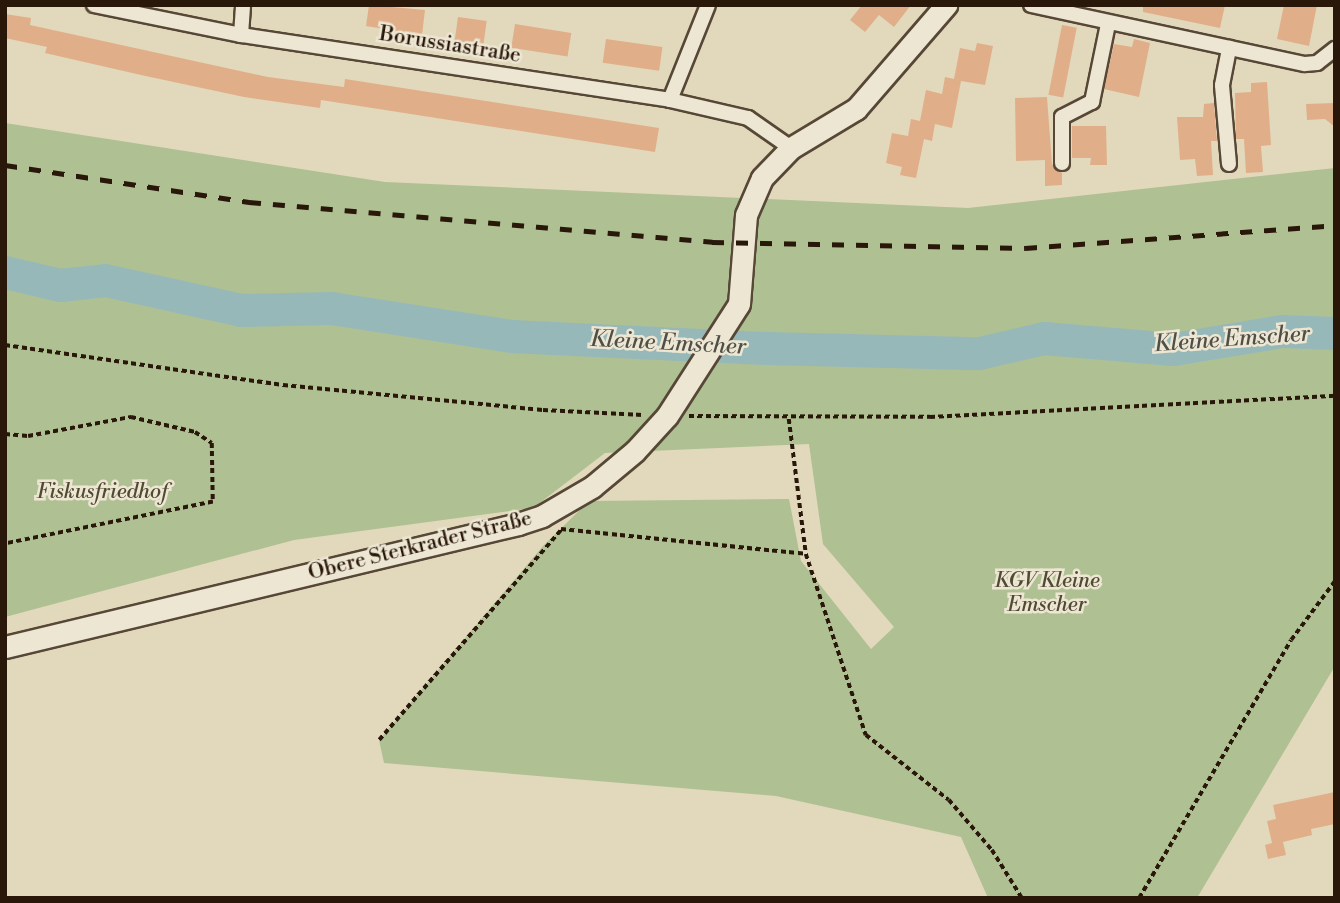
<!DOCTYPE html>
<html>
<head>
<meta charset="utf-8">
<style>
	body { margin:0 }
	#map { position:relative; width:1340px; height:903px; overflow:hidden; background:#e2d8bb; font-family:"Libre Bodoni",serif }
	div>[style] { position:absolute }
	[style*='--x'] { left:calc(var(--x)*1px); top:calc(var(--y)*1px); width:calc(var(--w)*1px); rotate:calc(var(--a)*1deg) }
	.green>* { inset:0; background:#afc093 }
	.river>* { height:33px; margin:-16.5px; padding:0 16.5px; transform-origin:16.5px; border-radius:16.5px; background:#97b8b9 }
	.building>* { inset:0; background:#e0af89; transform-origin:0 0 }
	.path>* { height:3.5px; margin-top:-1.75px; transform-origin:0; background:repeating-linear-gradient(90deg,#29170a 0 5px,transparent 0 8.5px) }
	.roads { filter:drop-shadow(2px 0 #574736) drop-shadow(-2px 0 #574736) drop-shadow(0 2px #574736) drop-shadow(0 -2px #574736) }
	.street>* { height:14px; margin:-7px; padding:0 7px; transform-origin:7px; border-radius:7px; background:#ece6d3 }
	.secondary>* { height:21px; margin:-10.5px; padding:0 10.5px; transform-origin:10.5px; border-radius:10.5px; background:#ece6d3 }
	.rail>* { height:5px; margin-top:-2.5px; transform-origin:0; background:repeating-linear-gradient(90deg,#29170a 0 12px,transparent 0 24px) }
	span { translate:-50% -50%; white-space:nowrap; text-align:center; line-height:1.15; -webkit-text-stroke:5px #ece6d3; paint-order:stroke }
	.street-label { font-size:21px; color:#29170a }
	.park-label { font-size:21px; color:#514a33; font-style:italic }
	.water-label { font-size:23px; color:#504f47; font-style:italic }
	.frame { position:absolute; inset:0; border:7px solid #29170a; pointer-events:none }
</style>
</head>
<body>
<div id="map">
	<div class="green">
		<div style="clip-path:polygon(5px 123px,385px 182px,968px 208px,1335px 168px,1335px 666px,1197px 898px,988px 898px,961px 837px,776px 796px,384px 763px,379px 740px,543px 546px,589px 501px,789px 499px,801px 561px,871px 649px,894px 627px,823px 544px,809px 444px,605px 453px,533px 508px,294px 540px,5px 617px)"></div>
	</div>
	<div class="river">
		<div style="--x:5;--y:272;--w:57;--a:13.3"></div>
		<div style="--x:60;--y:285;--w:45;--a:-6.3"></div>
		<div style="--x:105;--y:280;--w:139;--a:12.4"></div>
		<div style="--x:241;--y:310;--w:90;--a:-1.3"></div>
		<div style="--x:331;--y:308;--w:182;--a:8.8"></div>
		<div style="--x:511;--y:336;--w:257;--a:2.7"></div>
		<div style="--x:768;--y:348;--w:211;--a:1.4"></div>
		<div style="--x:979;--y:353;--w:67;--a:-13"></div>
		<div style="--x:1044;--y:338;--w:129;--a:4.9"></div>
		<div style="--x:1173;--y:349;--w:110;--a:-9.4"></div>
		<div style="--x:1282;--y:331;--w:53;--a:2.2"></div>
	</div>
	<div class="building">
		<div style="clip-path:polygon(369px 5px,425px 10px,422px 35px,366px 26px)"></div>
		<div style="clip-path:polygon(862px 5px,911px 5px,894px 27px,879px 15px,865px 32px,850px 20px)"></div>
		<div style="clip-path:polygon(1143px 5px,1225px 5px,1220px 28px,1143px 12px)"></div>
		<div style="clip-path:polygon(1284px 5px,1317px 5px,1309px 46px,1277px 39px)"></div>
		<div style="clip-path:polygon(5px 14px,31px 18px,30px 25px,268px 77px,344px 87px,345px 79px,659px 128px,655px 152px,321px 100px,320px 108px,244px 97px,141px 75px,45px 53px,47px 47px,5px 38px)"></div>
		<div style="left:458px;top:17px;width:29px;height:24px;rotate:8deg"></div>
		<div style="left:515px;top:24px;width:57px;height:24px;rotate:9deg"></div>
		<div style="left:1062px;top:25px;width:15px;height:71px;rotate:11deg"></div>
		<div style="left:606px;top:39px;width:57px;height:24px;rotate:8deg"></div>
		<div style="clip-path:polygon(1134px 39px,1150px 43px,1139px 97px,1104px 89px,1114px 44px,1132px 47px)"></div>
		<div style="clip-path:polygon(977px 43px,993px 46px,985px 85px,961px 81px,952px 128px,935px 124px,932px 141px,924px 139px,916px 178px,900px 175px,902px 167px,886px 163px,892px 133px,908px 136px,911px 119px,920px 121px,926px 90px,942px 94px,945px 77px,954px 79px,960px 48px,975px 51px)"></div>
		<div style="clip-path:polygon(1267px 82px,1271px 145px,1261px 146px,1263px 172px,1246px 173px,1244px 139px,1236px 139px,1235px 93px,1251px 92px,1251px 83px)"></div>
		<div style="clip-path:polygon(1047px 97px,1052px 164px,1062px 173px,1062px 185px,1045px 186px,1045px 160px,1016px 161px,1015px 98px)"></div>
		<div style="clip-path:polygon(1214px 103px,1217px 141px,1211px 141px,1213px 175px,1197px 176px,1195px 159px,1180px 160px,1177px 117px,1203px 117px,1204px 104px)"></div>
		<div style="clip-path:polygon(1335px 103px,1335px 127px,1325px 119px,1307px 120px,1306px 104px)"></div>
		<div style="clip-path:polygon(1072px 126px,1106px 126px,1107px 165px,1090px 165px,1091px 158px,1072px 158px)"></div>
		<div style="clip-path:polygon(1335px 792px,1335px 824px,1311px 829px,1312px 835px,1283px 842px,1286px 855px,1268px 859px,1265px 845px,1272px 843px,1267px 821px,1276px 819px,1273px 805px)"></div>
	</div>
	<div class="path">
		<div style="--x:5;--y:345;--w:281;--a:8.2"></div>
		<div style="--x:283;--y:385;--w:261;--a:5.5"></div>
		<div style="--x:543;--y:410;--w:100;--a:2.9"></div>
		<div style="--x:689;--y:416;--w:241;--a:0.2"></div>
		<div style="--x:930;--y:417;--w:406;--a:-3"></div>
		<div style="--x:789;--y:419;--w:136;--a:82.8"></div>
		<div style="--x:806;--y:554;--w:191;--a:71.7"></div>
		<div style="--x:866;--y:735;--w:105;--a:38.1"></div>
		<div style="--x:949;--y:800;--w:66;--a:49.3"></div>
		<div style="--x:992;--y:850;--w:57;--a:58"></div>
		<div style="--x:5;--y:434;--w:23;--a:5"></div>
		<div style="--x:28;--y:436;--w:105;--a:-10.5"></div>
		<div style="--x:131;--y:417;--w:66;--a:13.2"></div>
		<div style="--x:195;--y:432;--w:20;--a:33"></div>
		<div style="--x:212;--y:443;--w:59;--a:89"></div>
		<div style="--x:213;--y:502;--w:212;--a:168.6"></div>
		<div style="--x:561;--y:529;--w:246;--a:5.8"></div>
		<div style="--x:379;--y:740;--w:279;--a:-49.1"></div>
		<div style="--x:1139;--y:898;--w:299;--a:-59.5"></div>
		<div style="--x:1291;--y:640;--w:74;--a:-53.3"></div>
	</div>
	<div class="roads">
		<div class="street">
			<div style="--x:94;--y:5;--w:150;--a:11.5"></div>
			<div style="--x:241;--y:35;--w:434;--a:8.6"></div>
			<div style="--x:670;--y:100;--w:80;--a:13"></div>
			<div style="--x:748;--y:118;--w:52;--a:34.9"></div>
			<div style="--x:1031;--y:5;--w:280;--a:12.2"></div>
			<div style="--x:1305;--y:64;--w:12;--a:-5"></div>
			<div style="--x:1317;--y:63;--w:23;--a:-38"></div>
			<div style="--x:241;--y:35;--w:30;--a:-86"></div>
			<div style="--x:670;--y:100;--w:102;--a:-68.2"></div>
			<div style="--x:1062;--y:163;--w:46;--a:-90"></div>
			<div style="--x:1062;--y:117;--w:34;--a:-27"></div>
			<div style="--x:1092;--y:102;--w:80;--a:-78.4"></div>
			<div style="--x:1229;--y:164;--w:79;--a:-95.1"></div>
			<div style="--x:1222;--y:85;--w:38;--a:-79"></div>
		</div>
		<div class="secondary">
			<div style="--x:5;--y:647;--w:528;--a:-13.48"></div>
			<div style="--x:518;--y:524;--w:25;--a:-18"></div>
			<div style="--x:542;--y:516;--w:58;--a:-30.1"></div>
			<div style="--x:592;--y:487;--w:56;--a:-39.9"></div>
			<div style="--x:635;--y:451;--w:47;--a:-47.6"></div>
			<div style="--x:667;--y:416;--w:133;--a:-57.3"></div>
			<div style="--x:739;--y:304;--w:89;--a:-85.5"></div>
			<div style="--x:746;--y:215;--w:40;--a:-66.6"></div>
			<div style="--x:762;--y:178;--w:42;--a:-46"></div>
			<div style="--x:791;--y:148;--w:76;--a:-31"></div>
			<div style="--x:856;--y:109;--w:138;--a:-49.1"></div>
		</div>
	</div>
	<div class="rail">
		<div style="--x:5;--y:165;--w:247;--a:8.6"></div>
		<div style="--x:249;--y:202;--w:465;--a:4.9"></div>
		<div style="--x:712;--y:242;--w:313;--a:1.1"></div>
		<div style="--x:1025;--y:248;--w:311;--a:-4.2"></div>
	</div>
	<div class="street-label">
		<span style="left:450px;top:45px;rotate:9deg">Borussiastraße</span>
		<span style="left:420px;top:546px;rotate:-14deg">Obere Sterkrader Straße</span>
	</div>
	<div class="park-label">
		<span style="left:102px;top:492px">Fiskusfriedhof</span>
		<span style="left:1047px;top:593px">KGV Kleine<br>Emscher</span>
	</div>
	<div class="water-label">
		<span style="left:1232px;top:339px;rotate:-4deg">Kleine Emscher</span>
		<span style="left:668px;top:343px;rotate:3deg">Kleine Emscher</span>
	</div>
	<div class="frame"></div>
</div>
</body>
</html>
